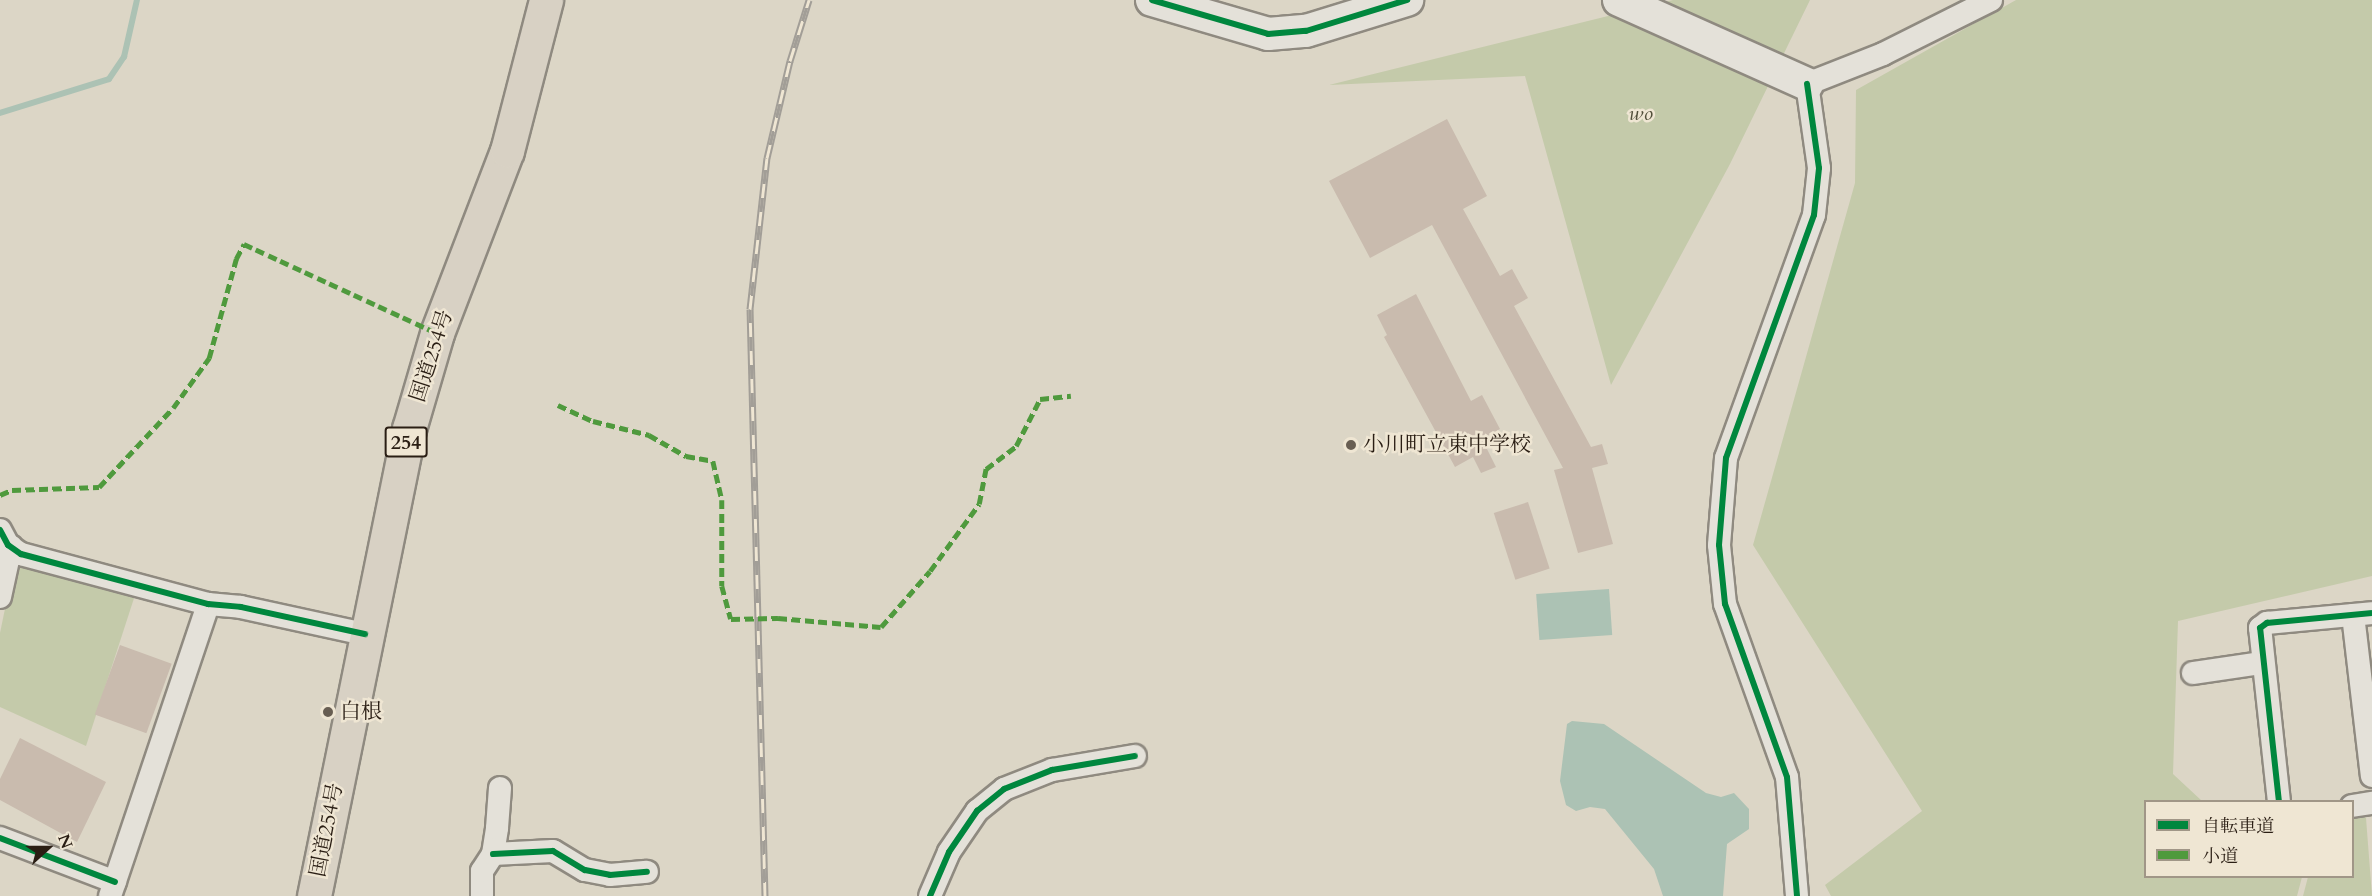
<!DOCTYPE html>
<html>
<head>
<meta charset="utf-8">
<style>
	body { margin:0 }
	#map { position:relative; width:2372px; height:896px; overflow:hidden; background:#dcd6c6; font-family:Cardo,"Noto Serif JP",serif }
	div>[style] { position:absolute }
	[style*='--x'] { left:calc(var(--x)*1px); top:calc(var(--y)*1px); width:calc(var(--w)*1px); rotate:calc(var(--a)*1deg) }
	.green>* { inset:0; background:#c4caaa }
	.water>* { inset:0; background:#acc2b4; transform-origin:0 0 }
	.stream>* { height:6px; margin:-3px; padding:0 3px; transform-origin:3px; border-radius:3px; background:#acc2b4 }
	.building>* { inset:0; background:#c9bbae; transform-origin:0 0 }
	.roads { filter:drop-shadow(2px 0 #8f8a80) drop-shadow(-2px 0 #8f8a80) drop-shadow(0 2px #8f8a80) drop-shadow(0 -2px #8f8a80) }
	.street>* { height:22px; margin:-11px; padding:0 11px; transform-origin:11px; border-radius:11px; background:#e4e1d9 }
	.secondary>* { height:32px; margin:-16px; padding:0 16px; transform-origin:16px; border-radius:16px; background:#e4e1d9 }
	.highway>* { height:33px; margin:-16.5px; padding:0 16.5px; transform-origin:16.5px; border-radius:16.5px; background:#d8d1c4 }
	.rail>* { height:7px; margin-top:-3.5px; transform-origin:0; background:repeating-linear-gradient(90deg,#efe6d3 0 14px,#a29e97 0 28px); box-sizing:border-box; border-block:2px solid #a29e97 }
	.quiet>* { height:4.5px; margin-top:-2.25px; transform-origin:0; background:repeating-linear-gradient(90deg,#4f9a3d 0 9px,transparent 0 13.5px) }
	.cycleway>* { height:6px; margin:-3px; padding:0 3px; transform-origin:3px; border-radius:3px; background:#00873e }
	.dots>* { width:16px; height:16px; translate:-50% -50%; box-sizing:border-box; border:3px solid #efe6d3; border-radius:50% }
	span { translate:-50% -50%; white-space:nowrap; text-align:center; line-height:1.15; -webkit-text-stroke:5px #efe6d3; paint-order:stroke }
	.shield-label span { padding:2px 4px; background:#efe6d3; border:2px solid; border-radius:4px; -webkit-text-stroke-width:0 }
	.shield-label { font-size:20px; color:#2a1e14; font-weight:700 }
	.park-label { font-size:21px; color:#524f3a; font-style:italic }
	.street-label { font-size:21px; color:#2a1e14 }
	.poi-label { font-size:21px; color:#2a1e14 }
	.left { translate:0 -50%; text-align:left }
	.legend { position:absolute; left:2144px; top:800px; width:210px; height:78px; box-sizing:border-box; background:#efe6d3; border:2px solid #a09687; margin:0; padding:8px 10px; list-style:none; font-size:18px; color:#2a1e14 }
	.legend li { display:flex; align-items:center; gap:12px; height:30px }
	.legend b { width:30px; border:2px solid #a09687 }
	.north { position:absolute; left:18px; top:818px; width:60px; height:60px; -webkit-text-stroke:4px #efe6d3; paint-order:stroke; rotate:69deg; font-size:16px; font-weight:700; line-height:24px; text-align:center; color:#2a1e14 }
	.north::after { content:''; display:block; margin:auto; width:21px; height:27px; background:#2a1e14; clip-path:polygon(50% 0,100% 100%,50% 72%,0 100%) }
</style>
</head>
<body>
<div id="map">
	<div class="green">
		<div style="clip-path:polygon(1673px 0,1810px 0,1730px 164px,1611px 385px,1525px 76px,1329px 85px)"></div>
		<div style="clip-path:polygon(2016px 0,2372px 0,2372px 576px,2178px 621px,2173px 774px,2202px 801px,2146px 802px,2146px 876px,2302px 877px,2297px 896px,1831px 896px,1825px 885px,1922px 811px,1753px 545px,1855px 183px,1856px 90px)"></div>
		<div style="clip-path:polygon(25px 562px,137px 589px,86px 746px,0 707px,0 633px,13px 570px)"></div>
		<div style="clip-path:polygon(2353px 809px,2366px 818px,2372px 896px,2303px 896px,2308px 877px,2352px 876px)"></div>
	</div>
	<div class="water">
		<div style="left:1609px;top:589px;width:46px;height:73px;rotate:86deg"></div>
		<div style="clip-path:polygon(1572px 721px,1604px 724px,1706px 793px,1721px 797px,1734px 793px,1749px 809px,1749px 829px,1727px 844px,1723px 896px,1663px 896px,1654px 869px,1605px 809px,1590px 807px,1576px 811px,1566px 805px,1560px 781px,1567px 724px)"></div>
	</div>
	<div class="stream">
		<div style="--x:0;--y:113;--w:114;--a:-17.3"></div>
		<div style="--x:109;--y:79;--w:27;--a:-56"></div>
		<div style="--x:124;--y:57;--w:58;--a:-77.2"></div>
	</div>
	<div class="building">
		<div style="clip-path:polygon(1447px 119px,1487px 196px,1463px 209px,1500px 276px,1512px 269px,1528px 298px,1514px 306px,1591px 447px,1602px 444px,1608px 464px,1592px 468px,1613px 544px,1578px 553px,1554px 470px,1563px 468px,1432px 225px,1370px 258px,1329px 181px)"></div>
		<div style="clip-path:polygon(1416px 294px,1471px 401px,1482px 395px,1500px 429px,1482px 439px,1496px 467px,1481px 473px,1473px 457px,1455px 467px,1384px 337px,1387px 335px,1377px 315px)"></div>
		<div style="left:1528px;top:502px;width:70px;height:36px;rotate:72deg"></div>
		<div style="left:120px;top:645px;width:55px;height:74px;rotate:20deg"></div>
		<div style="clip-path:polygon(20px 738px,106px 782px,77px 842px,0 800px,0 779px)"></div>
	</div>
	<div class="roads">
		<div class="street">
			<div style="--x:0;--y:530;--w:17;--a:62"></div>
			<div style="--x:8;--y:545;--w:16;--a:35"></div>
			<div style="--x:21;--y:554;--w:194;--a:15"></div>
			<div style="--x:208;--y:604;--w:33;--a:5"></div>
			<div style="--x:241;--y:607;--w:127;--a:12.3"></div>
			<div style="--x:0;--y:597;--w:52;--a:-77.8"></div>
			<div style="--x:2353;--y:615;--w:162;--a:83.3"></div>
			<div style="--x:2193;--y:673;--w:69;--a:-8.4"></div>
			<div style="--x:2279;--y:802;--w:175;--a:-96.2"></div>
			<div style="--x:2260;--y:628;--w:9;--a:-36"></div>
			<div style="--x:2267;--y:623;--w:105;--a:-5.4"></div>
			<div style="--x:2352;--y:806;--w:20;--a:-9"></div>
			<div style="--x:0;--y:838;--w:123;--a:20.9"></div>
			<div style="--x:493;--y:854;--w:60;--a:-2.9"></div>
			<div style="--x:553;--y:851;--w:37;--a:31"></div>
			<div style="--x:585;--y:870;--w:25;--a:11"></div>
			<div style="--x:610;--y:875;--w:37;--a:-5"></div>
			<div style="--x:110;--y:896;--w:308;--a:-71.4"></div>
			<div style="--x:482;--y:896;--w:25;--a:-90"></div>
			<div style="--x:482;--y:871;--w:20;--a:-57"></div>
			<div style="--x:493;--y:854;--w:26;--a:-81"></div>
			<div style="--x:497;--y:828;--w:40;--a:-85.7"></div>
			<div style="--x:930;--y:896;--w:48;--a:-66.6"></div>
			<div style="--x:949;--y:852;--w:50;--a:-55.7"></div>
			<div style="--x:977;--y:811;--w:35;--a:-39"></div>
			<div style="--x:1004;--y:789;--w:52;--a:-21.6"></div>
			<div style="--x:1052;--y:770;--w:84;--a:-9.6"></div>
			<div style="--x:1797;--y:896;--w:119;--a:-94.8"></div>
			<div style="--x:1787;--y:777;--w:184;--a:-109.7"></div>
			<div style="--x:1725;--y:604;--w:59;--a:-95.8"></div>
			<div style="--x:1719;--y:545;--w:87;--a:-85.4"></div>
			<div style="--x:1726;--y:458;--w:258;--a:-70.1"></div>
			<div style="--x:1814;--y:215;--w:47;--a:-83.9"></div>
			<div style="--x:1819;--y:168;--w:85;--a:-98.1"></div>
			<div style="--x:1807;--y:84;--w:82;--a:-21.5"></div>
			<div style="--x:1883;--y:54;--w:121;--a:-26.6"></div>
		</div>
		<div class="secondary">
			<div style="--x:1152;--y:0;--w:121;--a:16.3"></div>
			<div style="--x:1268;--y:34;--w:38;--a:-5"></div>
			<div style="--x:1306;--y:31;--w:106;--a:-17.1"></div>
			<div style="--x:1619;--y:0;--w:206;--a:24.1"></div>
		</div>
		<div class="highway">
			<div style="--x:314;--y:896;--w:477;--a:-78.5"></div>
			<div style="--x:409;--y:429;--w:100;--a:-73.7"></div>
			<div style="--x:437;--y:333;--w:195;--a:-69"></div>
			<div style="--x:507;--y:151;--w:156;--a:-75.5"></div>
		</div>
	</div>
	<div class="rail">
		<div style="--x:765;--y:896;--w:587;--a:-91.46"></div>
		<div style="--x:750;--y:309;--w:152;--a:-83.6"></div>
		<div style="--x:767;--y:158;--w:100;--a:-76.7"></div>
		<div style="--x:790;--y:61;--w:64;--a:-72.7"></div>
	</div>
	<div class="quiet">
		<div style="--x:558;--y:405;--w:38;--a:25"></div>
		<div style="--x:593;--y:421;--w:58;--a:14"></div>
		<div style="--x:649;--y:435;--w:43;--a:29.6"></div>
		<div style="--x:686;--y:456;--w:27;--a:10"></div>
		<div style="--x:713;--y:461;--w:40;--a:77"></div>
		<div style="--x:722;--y:500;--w:86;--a:90"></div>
		<div style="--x:722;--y:586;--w:34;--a:75"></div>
		<div style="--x:731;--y:619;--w:47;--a:-1.2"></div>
		<div style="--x:778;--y:618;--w:103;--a:5"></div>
		<div style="--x:881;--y:627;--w:74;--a:-48.8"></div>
		<div style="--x:930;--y:571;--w:83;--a:-53.8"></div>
		<div style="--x:979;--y:504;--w:36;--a:-79"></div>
		<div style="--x:986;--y:469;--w:38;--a:-37"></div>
		<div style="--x:1016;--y:446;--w:53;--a:-62.9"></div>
		<div style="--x:1040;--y:399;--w:31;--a:-6"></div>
		<div style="--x:0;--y:495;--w:13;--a:-23"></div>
		<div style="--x:12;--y:490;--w:87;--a:-2"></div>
		<div style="--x:99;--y:487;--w:108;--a:-46.9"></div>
		<div style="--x:173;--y:408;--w:62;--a:-54.2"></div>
		<div style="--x:209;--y:358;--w:103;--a:-74.7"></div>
		<div style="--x:236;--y:259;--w:17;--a:-62"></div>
		<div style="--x:244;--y:244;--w:213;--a:24.8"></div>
	</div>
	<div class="cycleway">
		<div style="--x:1152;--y:0;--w:121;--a:16.3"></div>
		<div style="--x:1268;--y:34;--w:38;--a:-5"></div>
		<div style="--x:1306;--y:31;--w:106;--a:-17.1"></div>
		<div style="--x:0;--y:530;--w:17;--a:62"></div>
		<div style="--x:8;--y:545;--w:16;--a:35"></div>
		<div style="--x:21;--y:554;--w:194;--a:15"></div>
		<div style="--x:208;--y:604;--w:33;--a:5"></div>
		<div style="--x:241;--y:607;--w:127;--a:12.3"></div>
		<div style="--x:2279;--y:802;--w:175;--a:-96.2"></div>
		<div style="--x:2260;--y:628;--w:9;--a:-36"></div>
		<div style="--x:2267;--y:623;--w:105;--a:-5.4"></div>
		<div style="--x:0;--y:838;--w:123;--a:20.9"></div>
		<div style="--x:493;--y:854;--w:60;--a:-2.9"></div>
		<div style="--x:553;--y:851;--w:37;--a:31"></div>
		<div style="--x:585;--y:870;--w:25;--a:11"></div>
		<div style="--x:610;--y:875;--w:37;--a:-5"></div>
		<div style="--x:930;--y:896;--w:48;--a:-66.6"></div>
		<div style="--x:949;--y:852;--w:50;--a:-55.7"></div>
		<div style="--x:977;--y:811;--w:35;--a:-39"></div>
		<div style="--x:1004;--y:789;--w:52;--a:-21.6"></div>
		<div style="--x:1052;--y:770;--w:84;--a:-9.6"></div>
		<div style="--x:1797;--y:896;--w:119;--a:-94.8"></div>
		<div style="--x:1787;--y:777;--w:184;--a:-109.7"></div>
		<div style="--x:1725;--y:604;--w:59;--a:-95.8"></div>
		<div style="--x:1719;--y:545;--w:87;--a:-85.4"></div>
		<div style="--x:1726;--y:458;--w:258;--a:-70.1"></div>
		<div style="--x:1814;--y:215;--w:47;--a:-83.9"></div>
		<div style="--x:1819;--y:168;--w:85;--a:-98.1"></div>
	</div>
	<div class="dots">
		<div style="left:1351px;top:445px;background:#685e52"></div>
		<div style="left:328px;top:712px;background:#685e52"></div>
	</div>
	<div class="shield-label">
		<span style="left:406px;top:442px">254</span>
	</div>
	<div class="park-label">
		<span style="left:1641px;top:114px">wo</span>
	</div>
	<div class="street-label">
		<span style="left:432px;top:356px;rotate:-72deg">国道254号</span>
		<span style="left:327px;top:830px;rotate:-79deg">国道254号</span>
	</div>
	<div class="poi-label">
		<span class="left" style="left:1363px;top:445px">小川町立東中学校</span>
		<span class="left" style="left:340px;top:712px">白根</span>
	</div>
	<ul class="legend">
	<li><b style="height:8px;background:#00873e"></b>自転車道</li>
	<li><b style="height:8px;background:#4f9a3d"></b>小道</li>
	</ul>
	<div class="north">N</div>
</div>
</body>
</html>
